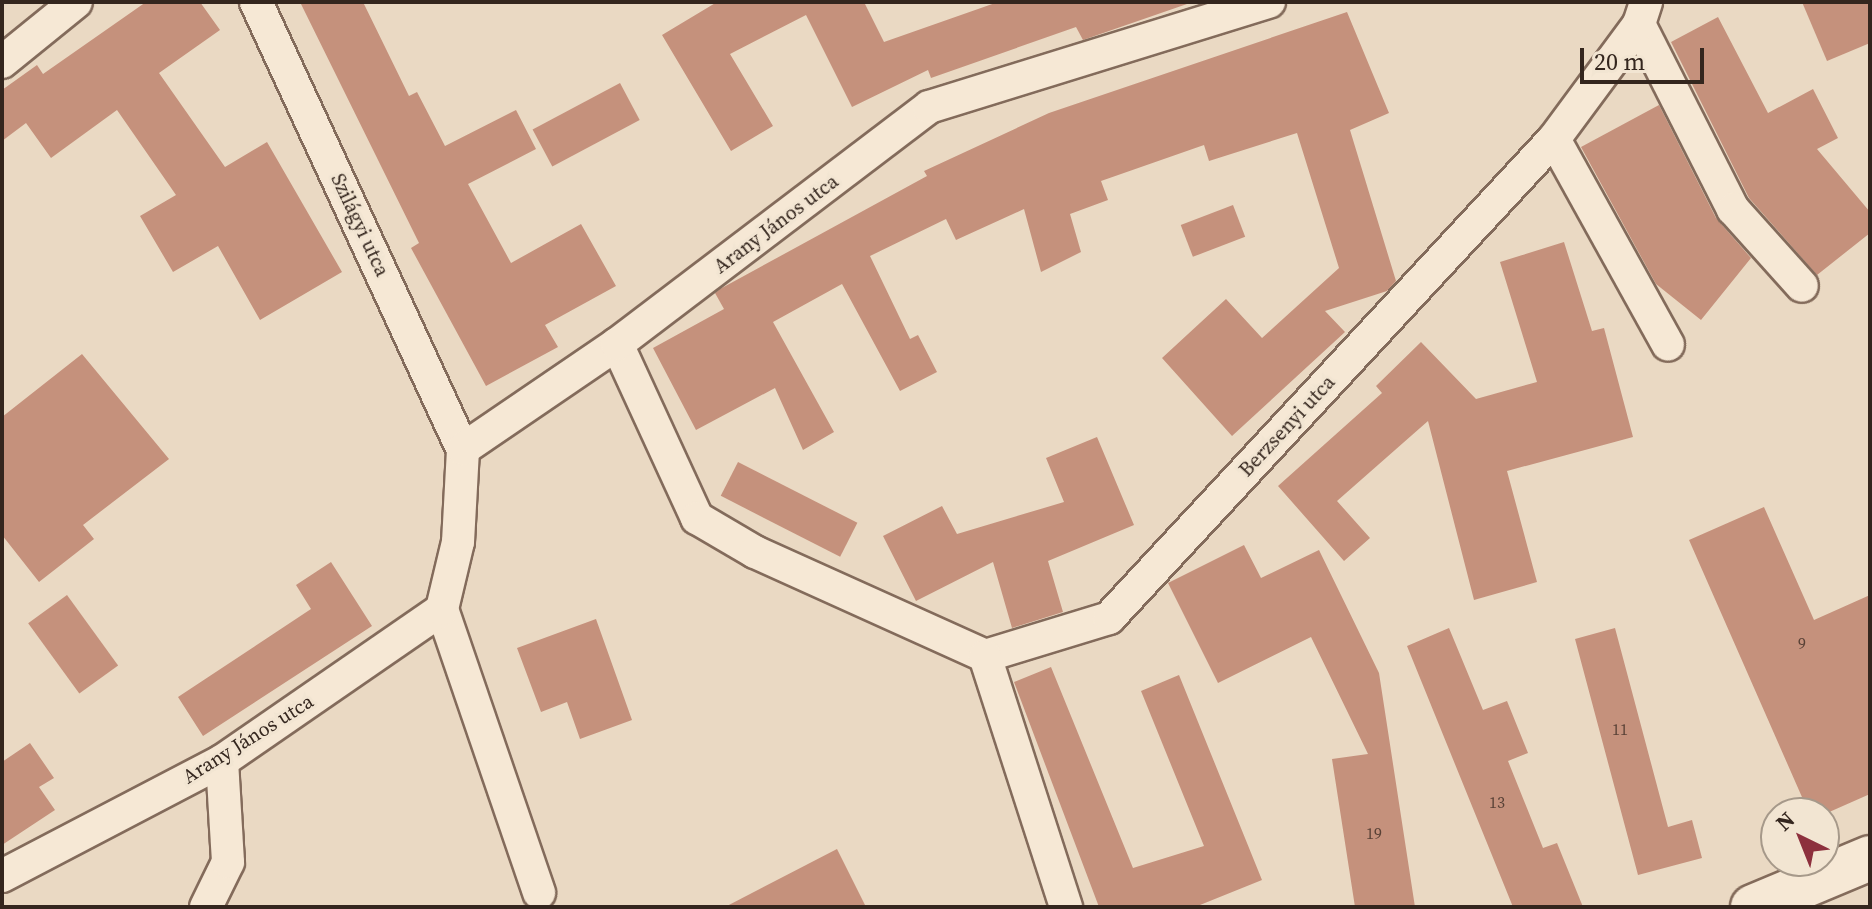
<!DOCTYPE html>
<html>
<head>
<meta charset="utf-8">
<style>
	body { margin:0 }
	#map { position:relative; width:1872px; height:909px; overflow:hidden; background:#ead9c3; font-family:"Source Serif 4",serif }
	div>[style] { position:absolute }
	[style*='--x'] { left:calc(var(--x)*1px); top:calc(var(--y)*1px); width:calc(var(--w)*1px); rotate:calc(var(--a)*1deg) }
	.building>* { inset:0; background:#c5917c; transform-origin:0 0 }
	.roads { filter:drop-shadow(2px 0 #836b5b) drop-shadow(-2px 0 #836b5b) drop-shadow(0 2px #836b5b) drop-shadow(0 -2px #836b5b) }
	.street>* { height:32px; margin:-16px; padding:0 16px; transform-origin:16px; border-radius:16px; background:#f6e8d5 }
	.secondary>* { height:44px; margin:-22px; padding:0 22px; transform-origin:22px; border-radius:22px; background:#f6e8d5 }
	span { translate:-50% -50%; white-space:nowrap; text-align:center; line-height:1.15; -webkit-text-stroke:6px #f2e5d2; paint-order:stroke }
	.number-label { font-size:16px; color:#584136 }
	.number-label span { -webkit-text-stroke-width:0 }
	.street-label { font-size:20px; color:#34261e }
	.frame { position:absolute; inset:0; border:4px solid #34261e; pointer-events:none }
	.north { position:absolute; left:1760px; top:797px; width:80px; height:80px; box-sizing:border-box; background:#f2e5d2; border:2px solid #a6998a; border-radius:50%; rotate:317deg; font-size:22px; font-weight:700; line-height:32px; text-align:center; color:#34261e }
	.north::after { content:''; display:block; margin:auto; width:28px; height:36px; background:#8d303d; clip-path:polygon(50% 0,100% 100%,50% 72%,0 100%) }
	.scale { position:absolute; left:1580px; top:48px; width:124px; height:36px; box-sizing:border-box; border:4px solid #34261e; border-top:0; padding-left:10px; font-size:24px; line-height:28px; white-space:nowrap; color:#34261e; -webkit-text-stroke:6px #f2e5d2; paint-order:stroke }
</style>
</head>
<body>
<div id="map">
	<div class="building">
		<div style="clip-path:polygon(146px 2px,200px 2px,220px 30px,159px 73px,225px 167px,267px 142px,342px 272px,260px 320px,218px 246px,173px 272px,140px 216px,176px 195px,117px 110px,51px 158px,26px 123px,2px 141px,2px 90px,37px 65px,43px 74px)"></div>
		<div style="clip-path:polygon(300px 2px,363px 2px,409px 96px,417px 92px,445px 146px,516px 110px,536px 149px,468px 184px,511px 263px,581px 224px,616px 286px,545px 325px,558px 347px,486px 386px,411px 248px,419px 243px)"></div>
		<div style="clip-path:polygon(717px 2px,864px 2px,884px 42px,998px 2px,1187px 4px,1083px 40px,1076px 27px,931px 78px,928px 70px,852px 107px,806px 15px,730px 54px,773px 126px,731px 151px,662px 35px)"></div>
		<div style="clip-path:polygon(1802px 2px,1870px 2px,1870px 43px,1827px 61px)"></div>
		<div style="clip-path:polygon(1347px 12px,1389px 113px,1350px 130px,1396px 281px,1387px 291px,1325px 311px,1345px 332px,1232px 436px,1162px 358px,1226px 299px,1262px 338px,1339px 268px,1297px 133px,1209px 161px,1204px 145px,1101px 181px,1108px 200px,1070px 214px,1081px 252px,1041px 272px,1024px 209px,956px 240px,946px 219px,870px 256px,910px 339px,918px 335px,937px 372px,900px 391px,842px 284px,773px 322px,834px 432px,803px 450px,775px 388px,696px 430px,653px 348px,724px 309px,715px 293px,720px 289px,927px 176px,924px 171px,1049px 113px)"></div>
		<div style="clip-path:polygon(1718px 17px,1768px 113px,1813px 89px,1838px 138px,1817px 149px,1870px 212px,1870px 233px,1817px 275px,1749px 198px,1671px 42px)"></div>
		<div style="left:620px;top:83px;width:42px;height:99px;rotate:62deg"></div>
		<div style="clip-path:polygon(1659px 105px,1716px 218px,1751px 258px,1701px 320px,1656px 284px,1581px 147px)"></div>
		<div style="left:1233px;top:205px;width:34px;height:56px;rotate:69deg"></div>
		<div style="clip-path:polygon(1564px 242px,1592px 331px,1604px 328px,1633px 437px,1507px 471px,1537px 582px,1474px 600px,1428px 421px,1337px 501px,1370px 538px,1344px 561px,1278px 486px,1382px 393px,1376px 386px,1421px 342px,1476px 399px,1537px 382px,1500px 262px)"></div>
		<div style="clip-path:polygon(82px 354px,169px 459px,83px 525px,94px 539px,39px 582px,2px 535px,2px 417px)"></div>
		<div style="clip-path:polygon(1097px 437px,1134px 525px,1048px 561px,1063px 612px,1012px 628px,993px 562px,916px 601px,883px 536px,942px 506px,957px 534px,1064px 502px,1046px 458px)"></div>
		<div style="left:738px;top:462px;width:134px;height:38px;rotate:27deg"></div>
		<div style="clip-path:polygon(1764px 507px,1814px 620px,1870px 595px,1870px 794px,1827px 813px,1809px 813px,1689px 540px)"></div>
		<div style="clip-path:polygon(1244px 545px,1261px 578px,1319px 550px,1379px 673px,1415px 907px,1355px 907px,1332px 759px,1368px 754px,1311px 637px,1218px 683px,1168px 583px)"></div>
		<div style="clip-path:polygon(331px 562px,372px 626px,203px 736px,178px 697px,311px 609px,296px 585px)"></div>
		<div style="left:67px;top:595px;width:87px;height:48px;rotate:54deg"></div>
		<div style="clip-path:polygon(596px 619px,632px 720px,580px 739px,567px 702px,541px 712px,517px 648px)"></div>
		<div style="clip-path:polygon(1449px 628px,1483px 710px,1507px 701px,1528px 753px,1508px 761px,1543px 848px,1557px 843px,1583px 907px,1513px 907px,1407px 646px)"></div>
		<div style="clip-path:polygon(1615px 628px,1668px 827px,1692px 820px,1702px 858px,1638px 875px,1575px 639px)"></div>
		<div style="clip-path:polygon(1051px 667px,1133px 868px,1204px 846px,1141px 691px,1179px 675px,1262px 880px,1195px 907px,1099px 907px,1014px 682px)"></div>
		<div style="clip-path:polygon(30px 743px,54px 778px,39px 787px,55px 810px,2px 845px,2px 762px)"></div>
		<div style="clip-path:polygon(837px 849px,866px 907px,725px 907px)"></div>
	</div>
	<div class="roads">
		<div class="street">
			<div style="--x:256;--y:2;--w:493;--a:65.2"></div>
			<div style="--x:1639;--y:24;--w:208;--a:63.1"></div>
			<div style="--x:1733;--y:209;--w:103;--a:48.1"></div>
			<div style="--x:2;--y:62;--w:95;--a:-39"></div>
			<div style="--x:1554;--y:139;--w:235;--a:61"></div>
			<div style="--x:617;--y:344;--w:192;--a:65.3"></div>
			<div style="--x:697;--y:518;--w:67;--a:30.4"></div>
			<div style="--x:755;--y:552;--w:252;--a:24.3"></div>
			<div style="--x:985;--y:656;--w:130;--a:-17"></div>
			<div style="--x:1109;--y:618;--w:654;--a:-47.11"></div>
			<div style="--x:1554;--y:139;--w:143;--a:-53.5"></div>
			<div style="--x:1639;--y:24;--w:23;--a:-72"></div>
			<div style="--x:442;--y:609;--w:300;--a:71.1"></div>
			<div style="--x:985;--y:656;--w:264;--a:72.1"></div>
			<div style="--x:2;--y:876;--w:248;--a:-27.6"></div>
			<div style="--x:222;--y:761;--w:267;--a:-34.6"></div>
			<div style="--x:442;--y:609;--w:69;--a:-76.6"></div>
			<div style="--x:458;--y:542;--w:93;--a:-86.9"></div>
			<div style="--x:463;--y:449;--w:186;--a:-34.3"></div>
			<div style="--x:617;--y:344;--w:392;--a:-37.2"></div>
			<div style="--x:929;--y:107;--w:356;--a:-17.2"></div>
			<div style="--x:206;--y:907;--w:50;--a:-63.9"></div>
			<div style="--x:228;--y:862;--w:101;--a:-93.4"></div>
		</div>
		<div class="secondary">
			<div style="--x:1753;--y:907;--w:127;--a:-22.7"></div>
		</div>
	</div>
	<div class="number-label">
		<span style="left:1802px;top:643px">9</span>
		<span style="left:1620px;top:729px">11</span>
		<span style="left:1497px;top:802px">13</span>
		<span style="left:1374px;top:833px">19</span>
	</div>
	<div class="street-label">
		<span style="left:776px;top:224px;rotate:-37deg">Arany János utca</span>
		<span style="left:360px;top:225px;rotate:65deg">Szilágyi utca</span>
		<span style="left:1287px;top:426px;rotate:-47deg">Berzsenyi utca</span>
		<span style="left:248px;top:739px;rotate:-32deg">Arany János utca</span>
	</div>
	<div class="frame"></div>
	<div class="north">N</div>
	<div class="scale">20 m</div>
</div>
</body>
</html>
